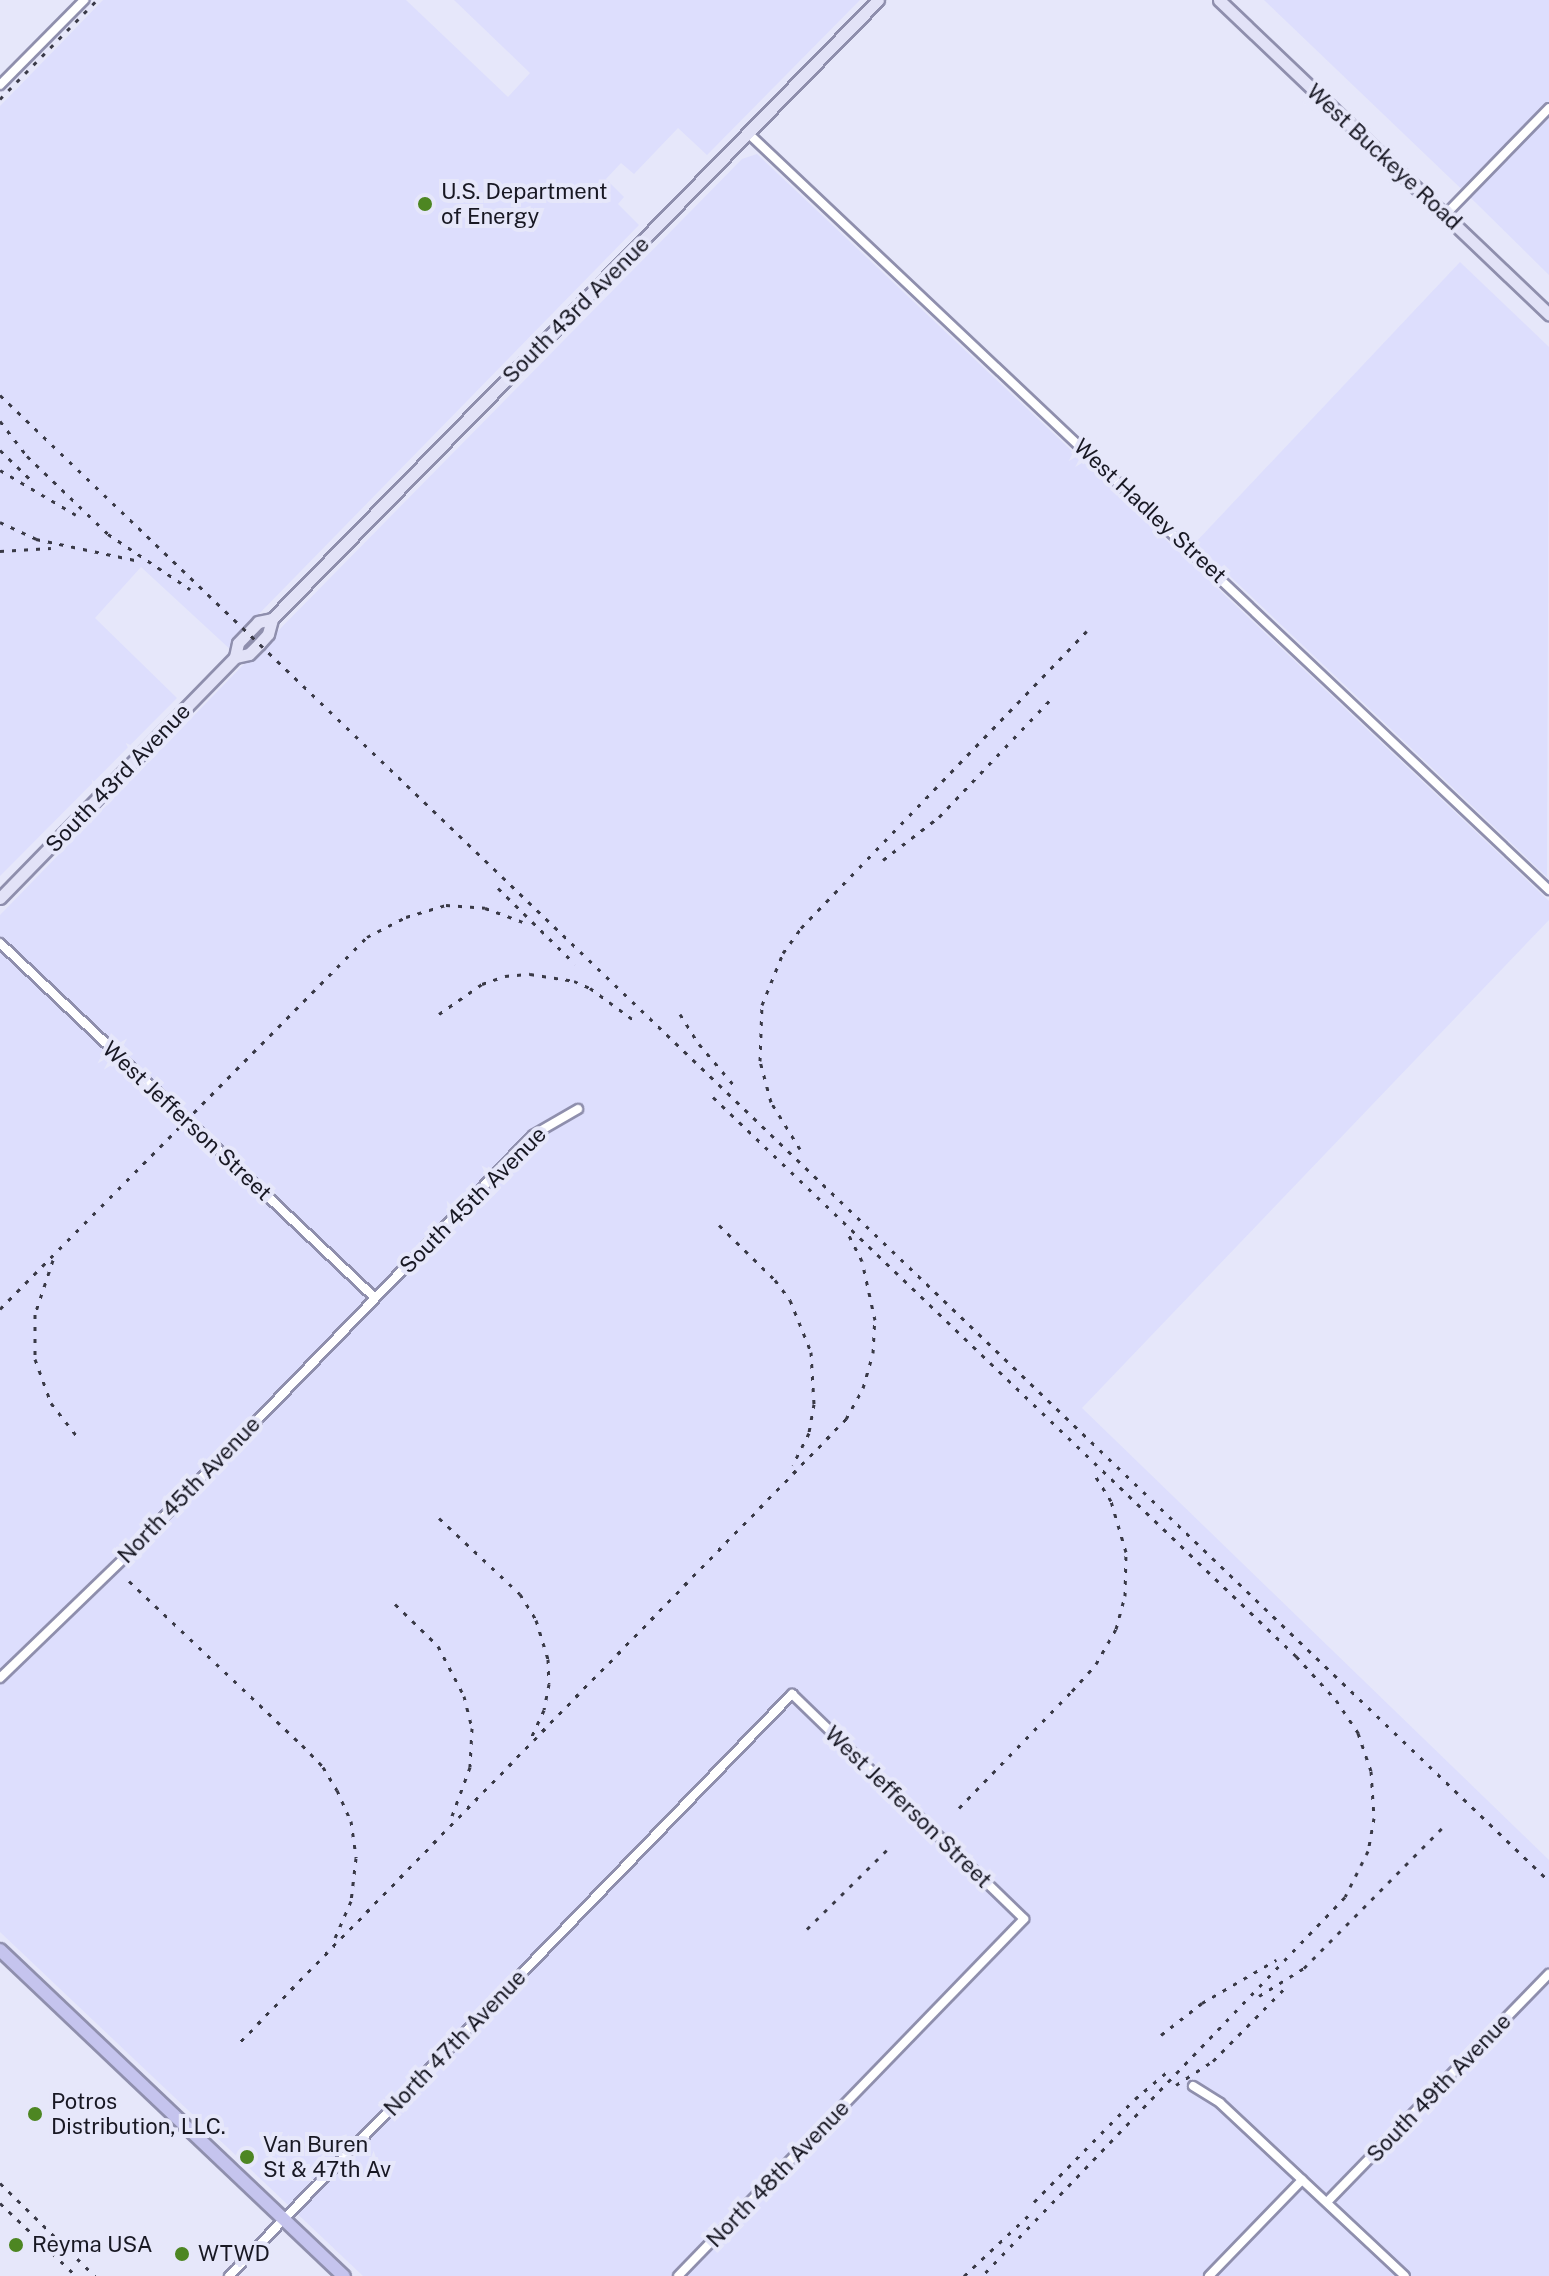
<!DOCTYPE html>
<html>
<head>
<meta charset="utf-8">
<style>
	body { margin:0 }
	#map { position:relative; width:1549px; height:2276px; overflow:hidden; background:#e6e7fa; font-family:"Public Sans",sans-serif }
	div>[style] { position:absolute }
	[style*='--x'] { left:calc(var(--x)*1px); top:calc(var(--y)*1px); width:calc(var(--w)*1px); rotate:calc(var(--a)*1deg) }
	.built>* { inset:0; background:#dddefd }
	.roads { filter:drop-shadow(2px 0 #8f8fad) drop-shadow(-2px 0 #8f8fad) drop-shadow(0 2px #8f8fad) drop-shadow(0 -2px #8f8fad) }
	.street>* { height:8px; margin:-4px; padding:0 4px; transform-origin:4px; border-radius:4px; background:#fff }
	.secondary>* { height:11px; margin:-5.5px; padding:0 5.5px; transform-origin:5.5px; border-radius:5.5px; background:#e2e2f7 }
	.primary>* { height:12px; margin:-6px; padding:0 6px; transform-origin:6px; border-radius:6px; background:#c5c4ee }
	.rail>* { height:3px; margin-top:-1.5px; transform-origin:0; background:repeating-linear-gradient(90deg,#393946 0 4px,transparent 0 12px) }
	.dots>* { width:22px; height:22px; translate:-50% -50%; box-sizing:border-box; border:4px solid #e6e7fa; border-radius:50% }
	span { translate:-50% -50%; white-space:nowrap; text-align:center; line-height:1.15; -webkit-text-stroke:8px #e6e7fa; paint-order:stroke }
	.street-label { font-size:22px; color:#181823 }
	.poi-label { font-size:22px; color:#181823 }
	.left { translate:0 -50%; text-align:left }
</style>
</head>
<body>
<div id="map">
	<div class="built">
		<div style="clip-path:polygon(103px 0,406px 0,508px 97px,530px 73px,454px 0,860px 0,707px 155px,678px 128px,634px 174px,621px 163px,606px 179px,624px 197px,618px 204px,639px 225px,254px 619px,272px 637px,742px 159px,757px 154px,1549px 901px,1549px 920px,1082px 1408px,1549px 1860px,1549px 2276px,363px 2276px,0 1932px,0 915px,245px 663px,141px 567px,95px 618px,177px 698px,0 876px,0 106px)"></div>
		<div style="clip-path:polygon(1264px 0,1549px 0,1549px 275px,1475px 202px)"></div>
		<div style="clip-path:polygon(1460px 262px,1549px 347px,1547px 877px,1195px 543px)"></div>
	</div>
	<div class="roads">
		<div class="street">
			<div style="--x:0;--y:85;--w:120;--a:-45.3"></div>
			<div style="--x:749;--y:134;--w:1101;--a:43.38"></div>
			<div style="--x:1445;--y:215;--w:149;--a:-45.8"></div>
			<div style="--x:0;--y:943;--w:516;--a:43.43"></div>
			<div style="--x:0;--y:1678;--w:170;--a:-44"></div>
			<div style="--x:122;--y:1560;--w:591;--a:-45.96"></div>
			<div style="--x:533;--y:1135;--w:52;--a:-30"></div>
			<div style="--x:1193;--y:2086;--w:32;--a:32"></div>
			<div style="--x:1220;--y:2103;--w:253;--a:43.1"></div>
			<div style="--x:1328;--y:2201;--w:317;--a:-45.8"></div>
			<div style="--x:229;--y:2276;--w:810;--a:-45.95"></div>
			<div style="--x:792;--y:1694;--w:323;--a:44.1"></div>
			<div style="--x:1024;--y:1919;--w:497;--a:134.1"></div>
			<div style="--x:1209;--y:2276;--w:134;--a:-45.9"></div>
		</div>
		<div class="secondary">
			<div style="--x:1219;--y:0;--w:456;--a:43.6"></div>
			<div style="--x:235;--y:657;--w:14;--a:-12"></div>
			<div style="--x:249;--y:654;--w:14;--a:-45"></div>
			<div style="--x:259;--y:644;--w:13;--a:-48"></div>
			<div style="--x:268;--y:634;--w:16;--a:-75"></div>
			<div style="--x:0;--y:898;--w:337;--a:-45.7"></div>
			<div style="--x:235;--y:657;--w:14;--a:-78"></div>
			<div style="--x:238;--y:643;--w:29;--a:-46"></div>
			<div style="--x:258;--y:622;--w:14;--a:-12"></div>
			<div style="--x:272;--y:619;--w:866;--a:-45.61"></div>
		</div>
		<div class="primary">
			<div style="--x:0;--y:1950;--w:474;--a:43.5"></div>
		</div>
	</div>
	<div class="rail">
		<div style="--x:0;--y:99;--w:139;--a:-45.6"></div>
		<div style="--x:0;--y:395;--w:2147;--a:43.81"></div>
		<div style="--x:0;--y:421;--w:44;--a:52.4"></div>
		<div style="--x:27;--y:456;--w:112;--a:43.9"></div>
		<div style="--x:108;--y:534;--w:99;--a:33.9"></div>
		<div style="--x:0;--y:450;--w:45;--a:44.1"></div>
		<div style="--x:0;--y:470;--w:88;--a:30.6"></div>
		<div style="--x:0;--y:522;--w:40;--a:25"></div>
		<div style="--x:36;--y:539;--w:101;--a:12"></div>
		<div style="--x:0;--y:551;--w:51;--a:-3.4"></div>
		<div style="--x:883;--y:860;--w:71;--a:-37.5"></div>
		<div style="--x:939;--y:817;--w:167;--a:-46.5"></div>
		<div style="--x:498;--y:888;--w:108;--a:44.6"></div>
		<div style="--x:439;--y:1014;--w:52;--a:-34.9"></div>
		<div style="--x:482;--y:984;--w:24;--a:-19"></div>
		<div style="--x:505;--y:976;--w:25;--a:-5"></div>
		<div style="--x:530;--y:974;--w:45;--a:9"></div>
		<div style="--x:574;--y:981;--w:17;--a:24"></div>
		<div style="--x:590;--y:988;--w:56;--a:36.3"></div>
		<div style="--x:680;--y:1014;--w:36;--a:58"></div>
		<div style="--x:699;--y:1044;--w:59;--a:49.8"></div>
		<div style="--x:713;--y:1097;--w:808;--a:43.8"></div>
		<div style="--x:1296;--y:1656;--w:59;--a:47.7"></div>
		<div style="--x:1336;--y:1700;--w:40;--a:56"></div>
		<div style="--x:1358;--y:1733;--w:40;--a:71.1"></div>
		<div style="--x:1371;--y:1771;--w:47;--a:86.3"></div>
		<div style="--x:1374;--y:1818;--w:34;--a:100"></div>
		<div style="--x:1368;--y:1851;--w:51;--a:116.6"></div>
		<div style="--x:1345;--y:1897;--w:525;--a:133.76"></div>
		<div style="--x:800;--y:1149;--w:55;--a:-121.7"></div>
		<div style="--x:771;--y:1102;--w:42;--a:-105"></div>
		<div style="--x:760;--y:1061;--w:56;--a:-88"></div>
		<div style="--x:762;--y:1005;--w:56;--a:-68"></div>
		<div style="--x:783;--y:953;--w:31;--a:-54"></div>
		<div style="--x:801;--y:928;--w:412;--a:-46.1"></div>
		<div style="--x:719;--y:1225;--w:78;--a:44.5"></div>
		<div style="--x:775;--y:1280;--w:25;--a:53"></div>
		<div style="--x:790;--y:1300;--w:56;--a:68"></div>
		<div style="--x:811;--y:1352;--w:52;--a:86.7"></div>
		<div style="--x:814;--y:1404;--w:29;--a:100"></div>
		<div style="--x:809;--y:1433;--w:36;--a:117"></div>
		<div style="--x:53;--y:1260;--w:57;--a:108.4"></div>
		<div style="--x:35;--y:1314;--w:45;--a:90"></div>
		<div style="--x:35;--y:1359;--w:47;--a:70"></div>
		<div style="--x:51;--y:1403;--w:41;--a:52"></div>
		<div style="--x:0;--y:1309;--w:523;--a:-45.39"></div>
		<div style="--x:367;--y:937;--w:44;--a:-27.1"></div>
		<div style="--x:406;--y:917;--w:42;--a:-16.7"></div>
		<div style="--x:446;--y:905;--w:39;--a:4"></div>
		<div style="--x:485;--y:908;--w:40;--a:20.2"></div>
		<div style="--x:439;--y:1518;--w:111;--a:43.2"></div>
		<div style="--x:520;--y:1594;--w:31;--a:58"></div>
		<div style="--x:536;--y:1620;--w:41;--a:72.9"></div>
		<div style="--x:548;--y:1659;--w:25;--a:88"></div>
		<div style="--x:549;--y:1684;--w:26;--a:101"></div>
		<div style="--x:544;--y:1710;--w:29;--a:115"></div>
		<div style="--x:129;--y:1581;--w:238;--a:43.5"></div>
		<div style="--x:302;--y:1745;--w:30;--a:46"></div>
		<div style="--x:323;--y:1767;--w:27;--a:59"></div>
		<div style="--x:337;--y:1790;--w:34;--a:66"></div>
		<div style="--x:351;--y:1821;--w:37;--a:82"></div>
		<div style="--x:356;--y:1858;--w:43;--a:96.6"></div>
		<div style="--x:351;--y:1901;--w:40;--a:113.4"></div>
		<div style="--x:395;--y:1604;--w:60;--a:44.3"></div>
		<div style="--x:438;--y:1646;--w:56;--a:62.5"></div>
		<div style="--x:464;--y:1696;--w:33;--a:76"></div>
		<div style="--x:472;--y:1728;--w:39;--a:93"></div>
		<div style="--x:470;--y:1767;--w:58;--a:110.3"></div>
		<div style="--x:959;--y:1808;--w:163;--a:-46"></div>
		<div style="--x:1072;--y:1691;--w:36;--a:-48"></div>
		<div style="--x:1096;--y:1664;--w:40;--a:-60.3"></div>
		<div style="--x:1116;--y:1629;--w:34;--a:-75"></div>
		<div style="--x:1125;--y:1596;--w:44;--a:-88.7"></div>
		<div style="--x:1126;--y:1552;--w:53;--a:-106.4"></div>
		<div style="--x:1111;--y:1501;--w:34;--a:-122"></div>
		<div style="--x:807;--y:1929;--w:118;--a:-44.7"></div>
		<div style="--x:1259;--y:1996;--w:53;--a:-31.9"></div>
		<div style="--x:1304;--y:1968;--w:197;--a:-45.4"></div>
		<div style="--x:1161;--y:2035;--w:52;--a:-38"></div>
		<div style="--x:1202;--y:2003;--w:86;--a:-30.2"></div>
		<div style="--x:241;--y:2041;--w:868;--a:-45.79"></div>
		<div style="--x:846;--y:1419;--w:35;--a:-61"></div>
		<div style="--x:863;--y:1388;--w:36;--a:-74"></div>
		<div style="--x:873;--y:1353;--w:33;--a:-87"></div>
		<div style="--x:875;--y:1320;--w:60;--a:-102.4"></div>
		<div style="--x:862;--y:1261;--w:30;--a:-117"></div>
		<div style="--x:1176;--y:2085;--w:44;--a:-33"></div>
		<div style="--x:1213;--y:2061;--w:100;--a:-45.4"></div>
		<div style="--x:0;--y:2183;--w:133;--a:44.4"></div>
		<div style="--x:1034;--y:2202;--w:144;--a:-45.6"></div>
		<div style="--x:1135;--y:2099;--w:42;--a:-40.2"></div>
		<div style="--x:0;--y:2203;--w:105;--a:43.8"></div>
		<div style="--x:964;--y:2276;--w:89;--a:-43.2"></div>
	</div>
	<div class="dots">
		<div style="left:425px;top:204px;background:#4d8622"></div>
		<div style="left:35px;top:2114px;background:#4d8622"></div>
		<div style="left:247px;top:2157px;background:#4d8622"></div>
		<div style="left:16px;top:2245px;background:#4d8622"></div>
		<div style="left:182px;top:2254px;background:#4d8622"></div>
	</div>
	<div class="street-label">
		<span style="left:1384px;top:157px;rotate:43deg">West Buckeye Road</span>
		<span style="left:576px;top:310px;rotate:-45deg">South 43rd Avenue</span>
		<span style="left:1150px;top:511px;rotate:43deg">West Hadley Street</span>
		<span style="left:118px;top:778px;rotate:-46deg">South 43rd Avenue</span>
		<span style="left:187px;top:1121px;rotate:43deg">West Jefferson Street</span>
		<span style="left:473px;top:1200px;rotate:-45deg">South 45th Avenue</span>
		<span style="left:189px;top:1490px;rotate:-46deg">North 45th Avenue</span>
		<span style="left:908px;top:1807px;rotate:44deg">West Jefferson Street</span>
		<span style="left:455px;top:2043px;rotate:-46deg">North 47th Avenue</span>
		<span style="left:1439px;top:2088px;rotate:-46deg">South 49th Avenue</span>
		<span style="left:778px;top:2174px;rotate:-46deg">North 48th Avenue</span>
	</div>
	<div class="poi-label">
		<span class="left" style="left:441px;top:204px">U.S. Department<br>of Energy</span>
		<span class="left" style="left:51px;top:2114px">Potros<br>Distribution, LLC.</span>
		<span class="left" style="left:263px;top:2157px">Van Buren<br>St &amp; 47th Av</span>
		<span class="left" style="left:32px;top:2245px">Reyma USA</span>
		<span class="left" style="left:198px;top:2254px">WTWD</span>
	</div>
</div>
</body>
</html>
